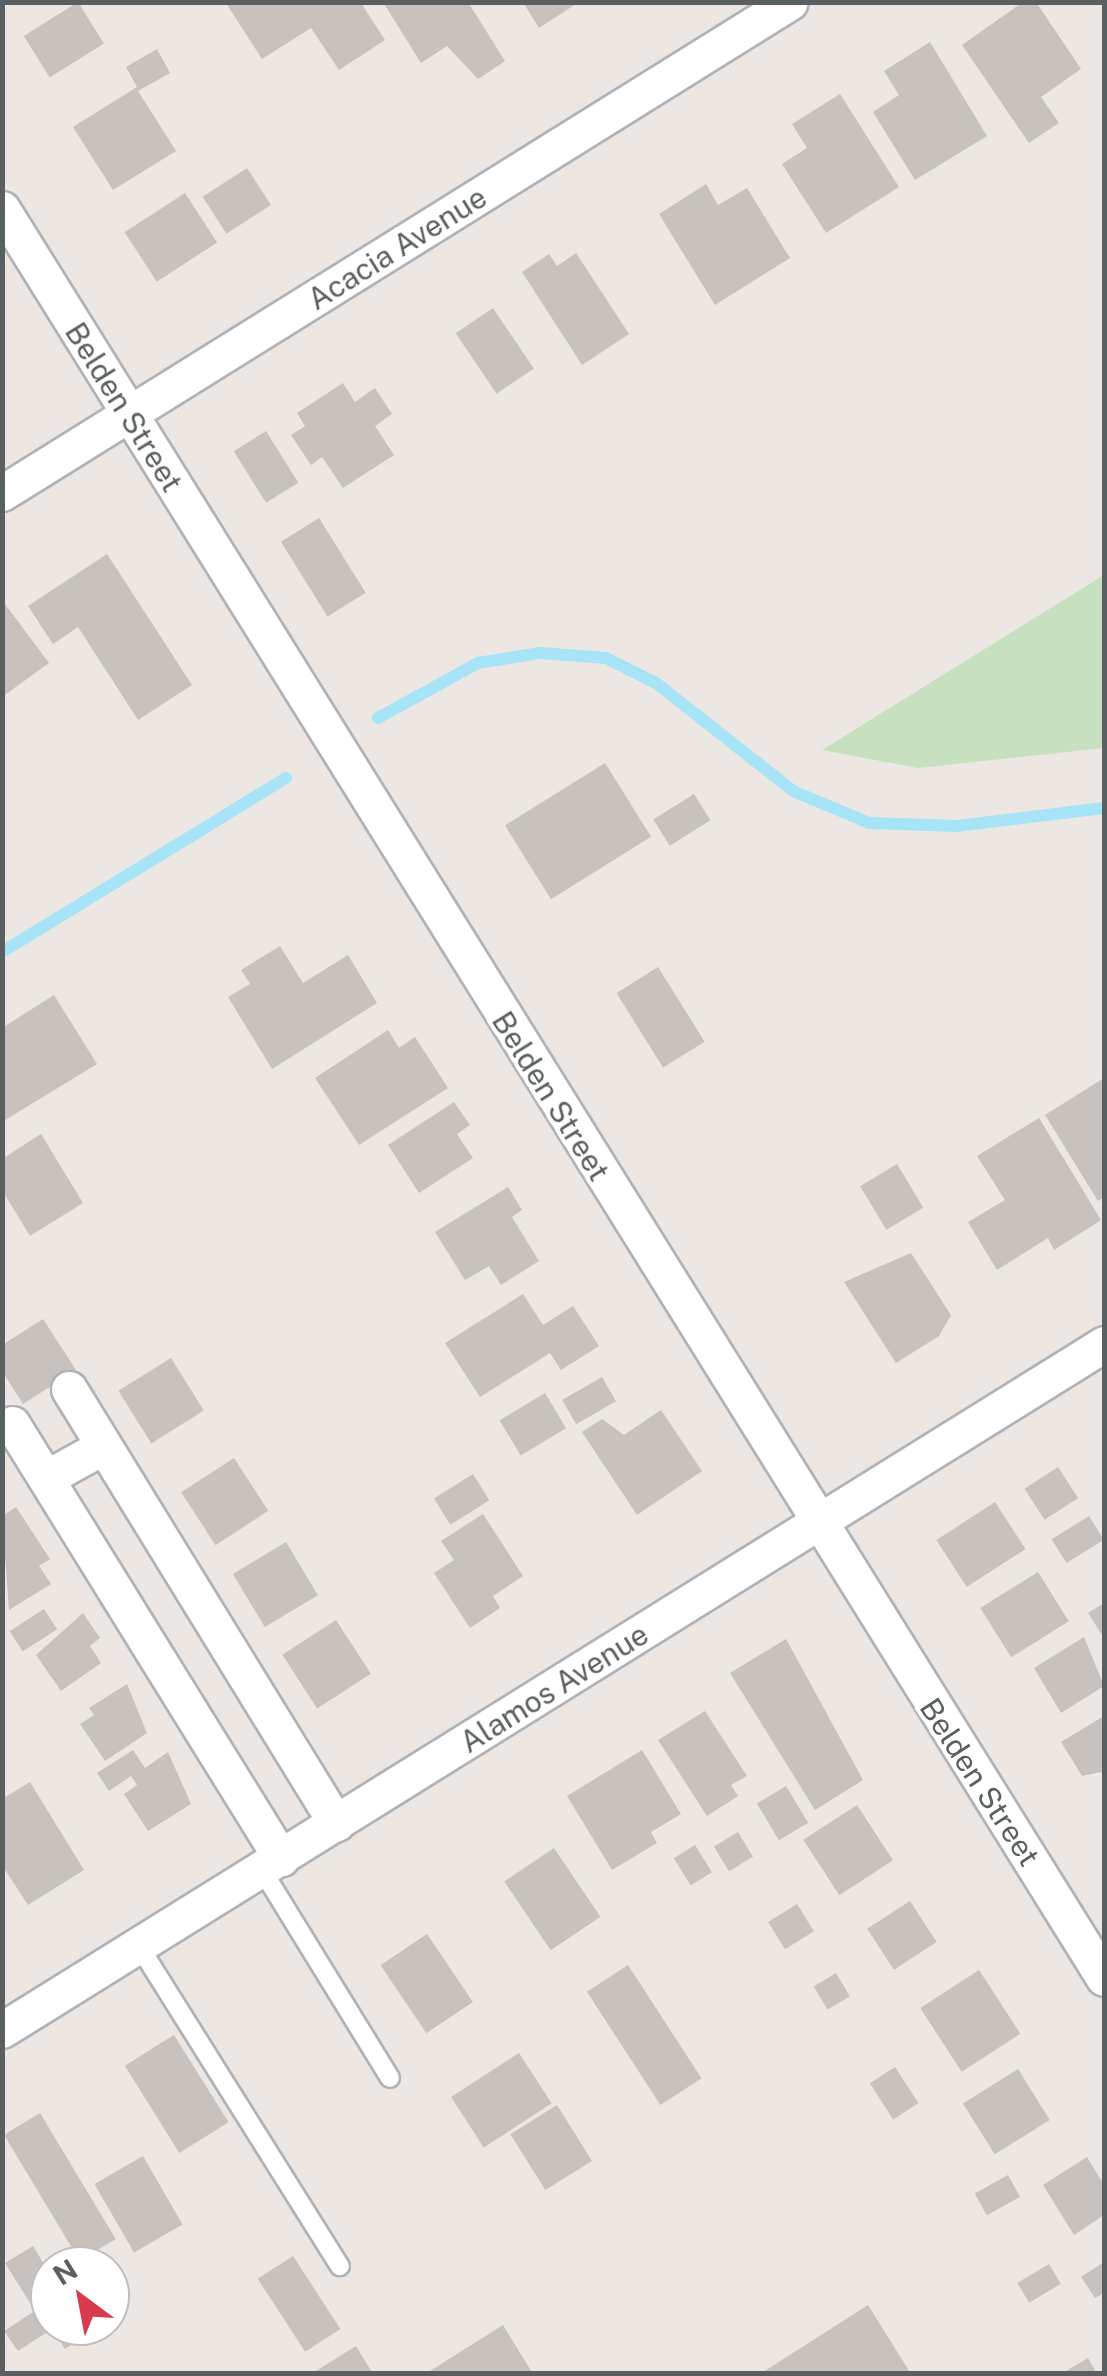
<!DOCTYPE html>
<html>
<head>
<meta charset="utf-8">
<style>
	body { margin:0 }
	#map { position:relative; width:1107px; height:2376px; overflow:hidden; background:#ece7e2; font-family:"Public Sans",sans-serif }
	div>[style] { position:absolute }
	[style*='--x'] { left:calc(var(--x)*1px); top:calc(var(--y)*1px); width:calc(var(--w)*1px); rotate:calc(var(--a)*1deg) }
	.green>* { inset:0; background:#c7e1c0 }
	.stream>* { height:12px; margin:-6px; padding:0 6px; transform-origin:6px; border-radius:6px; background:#a7e4f7 }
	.building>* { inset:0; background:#c7c2be; transform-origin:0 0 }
	.roads { filter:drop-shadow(2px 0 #afb3b6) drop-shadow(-2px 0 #afb3b6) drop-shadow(0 2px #afb3b6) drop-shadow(0 -2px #afb3b6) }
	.lane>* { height:18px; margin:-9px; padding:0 9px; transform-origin:9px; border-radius:9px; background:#fff }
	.street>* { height:35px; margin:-17.5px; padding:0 17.5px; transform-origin:17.5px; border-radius:17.5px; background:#fff }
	span { translate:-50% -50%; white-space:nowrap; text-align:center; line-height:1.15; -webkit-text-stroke:8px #fff; paint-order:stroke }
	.street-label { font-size:30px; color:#5a5f61 }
	.frame { position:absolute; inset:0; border:5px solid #5a5f61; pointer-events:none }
	.north { position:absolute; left:30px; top:2246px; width:100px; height:100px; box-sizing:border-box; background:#fff; border:2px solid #bdbfc0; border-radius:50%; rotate:328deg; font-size:28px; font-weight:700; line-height:40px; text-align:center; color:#5a5f61 }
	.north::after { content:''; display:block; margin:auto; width:35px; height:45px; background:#d83b4e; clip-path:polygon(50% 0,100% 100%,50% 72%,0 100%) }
</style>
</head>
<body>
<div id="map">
	<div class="green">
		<div style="clip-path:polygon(1104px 575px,1104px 748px,918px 768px,822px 750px)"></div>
	</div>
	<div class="stream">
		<div style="--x:378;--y:718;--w:114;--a:-28.8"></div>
		<div style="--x:478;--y:663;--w:63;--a:-9.2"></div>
		<div style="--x:540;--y:653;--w:66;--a:4.3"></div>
		<div style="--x:606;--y:658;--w:56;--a:26.6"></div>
		<div style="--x:656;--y:683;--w:174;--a:38.2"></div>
		<div style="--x:793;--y:791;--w:82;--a:22.8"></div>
		<div style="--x:869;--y:823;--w:88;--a:2"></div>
		<div style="--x:957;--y:826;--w:148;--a:-7"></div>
		<div style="--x:2;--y:952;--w:333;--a:-31.5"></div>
	</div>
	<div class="building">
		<div style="left:78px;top:2px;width:49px;height:64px;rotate:58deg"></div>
		<div style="clip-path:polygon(383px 2px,468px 2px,505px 61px,478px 79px,447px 46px,421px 63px)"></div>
		<div style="clip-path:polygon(523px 2px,579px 2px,539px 28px)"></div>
		<div style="clip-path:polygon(1023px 2px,1036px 2px,1081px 69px,1041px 97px,1059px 123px,1029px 143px,962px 45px)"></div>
		<div style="clip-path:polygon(226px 3px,361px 3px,385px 40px,339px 70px,311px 28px,262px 59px)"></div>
		<div style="clip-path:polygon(930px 42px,987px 136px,915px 180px,873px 112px,899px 95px,884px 71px)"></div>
		<div style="clip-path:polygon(157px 49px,170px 73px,138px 91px,176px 151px,113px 190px,73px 127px,137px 87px,126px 67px)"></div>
		<div style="clip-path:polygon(840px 94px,899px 187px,826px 233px,782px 164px,807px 148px,792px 124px)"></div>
		<div style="left:247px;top:168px;width:44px;height:53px;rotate:57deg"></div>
		<div style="clip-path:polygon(706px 184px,718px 205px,747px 188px,790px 258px,715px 305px,659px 214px)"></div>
		<div style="left:185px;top:193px;width:59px;height:72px;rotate:57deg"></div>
		<div style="clip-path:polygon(576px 253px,629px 334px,582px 365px,522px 272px,549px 254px,557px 266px)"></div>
		<div style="left:493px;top:308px;width:73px;height:45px;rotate:56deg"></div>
		<div style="clip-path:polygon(343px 383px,355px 402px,375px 388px,392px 414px,375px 426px,394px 455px,343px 488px,322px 457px,311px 465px,291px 435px,305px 426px,297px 413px)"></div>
		<div style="left:266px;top:431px;width:61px;height:38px;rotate:58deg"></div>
		<div style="left:319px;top:518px;width:88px;height:45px;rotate:58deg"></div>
		<div style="clip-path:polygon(107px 554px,192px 685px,138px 720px,78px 627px,53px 644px,28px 606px)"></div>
		<div style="clip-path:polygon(2px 600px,49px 663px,2px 697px)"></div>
		<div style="left:605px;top:763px;width:87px;height:118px;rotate:58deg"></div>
		<div style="left:694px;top:794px;width:31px;height:48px;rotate:58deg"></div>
		<div style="clip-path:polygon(280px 946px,303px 983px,348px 955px,377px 1003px,272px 1069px,228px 997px,250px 984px,241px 970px)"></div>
		<div style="left:658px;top:967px;width:88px;height:49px;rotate:58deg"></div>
		<div style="clip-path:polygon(54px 995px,97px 1064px,2px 1122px,2px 1028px)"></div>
		<div style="clip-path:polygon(388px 1030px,399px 1048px,415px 1037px,448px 1088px,359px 1145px,315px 1078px)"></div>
		<div style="clip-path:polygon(1104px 1078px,1104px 1197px,1098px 1201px,1045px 1115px)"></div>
		<div style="clip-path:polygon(454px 1102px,470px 1125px,457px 1134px,473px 1158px,419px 1193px,388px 1145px)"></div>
		<div style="clip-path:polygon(1039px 1118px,1101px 1220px,1054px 1250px,1048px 1238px,997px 1270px,968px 1222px,1005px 1200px,977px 1156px)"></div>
		<div style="clip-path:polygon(41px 1134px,83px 1203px,30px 1236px,2px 1190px,2px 1159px)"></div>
		<div style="left:897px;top:1164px;width:51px;height:43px;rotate:59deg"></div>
		<div style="clip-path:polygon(508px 1187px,522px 1210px,512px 1217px,539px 1261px,501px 1285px,489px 1266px,465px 1280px,435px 1232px)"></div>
		<div style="clip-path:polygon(911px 1253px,951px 1315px,939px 1336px,896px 1363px,844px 1282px)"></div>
		<div style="clip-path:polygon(523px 1294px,543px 1325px,573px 1306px,599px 1346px,561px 1370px,550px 1353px,480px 1397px,445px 1343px)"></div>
		<div style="clip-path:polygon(43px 1319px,76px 1370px,23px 1404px,2px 1371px,2px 1345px)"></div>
		<div style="left:171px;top:1358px;width:62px;height:62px;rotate:58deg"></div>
		<div style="left:602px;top:1377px;width:28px;height:46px;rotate:60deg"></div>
		<div style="left:545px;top:1393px;width:41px;height:53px;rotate:59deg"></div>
		<div style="clip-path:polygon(661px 1410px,702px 1471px,637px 1515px,582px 1432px,602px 1419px,624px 1435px)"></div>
		<div style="left:234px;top:1458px;width:63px;height:63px;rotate:57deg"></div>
		<div style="left:1058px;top:1467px;width:37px;height:40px;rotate:57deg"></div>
		<div style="left:473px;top:1474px;width:31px;height:46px;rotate:58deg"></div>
		<div style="left:995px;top:1502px;width:56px;height:70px;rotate:57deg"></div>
		<div style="clip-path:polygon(16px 1507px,50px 1559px,39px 1566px,51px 1584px,9px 1610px,2px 1516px)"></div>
		<div style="clip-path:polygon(483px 1514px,523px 1576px,493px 1596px,500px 1608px,470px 1628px,434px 1573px,454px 1560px,441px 1541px)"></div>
		<div style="left:1089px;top:1516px;width:28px;height:44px;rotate:58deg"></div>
		<div style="left:286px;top:1542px;width:62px;height:62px;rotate:59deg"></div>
		<div style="left:1038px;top:1572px;width:58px;height:68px;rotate:58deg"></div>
		<div style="clip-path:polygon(1104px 1603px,1104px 1638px,1088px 1613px)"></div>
		<div style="left:44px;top:1609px;width:24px;height:41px;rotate:57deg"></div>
		<div style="clip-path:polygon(83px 1613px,100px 1638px,90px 1646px,101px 1663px,61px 1691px,36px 1655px)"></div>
		<div style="left:336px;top:1620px;width:64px;height:64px;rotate:57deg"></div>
		<div style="clip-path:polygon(1084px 1637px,1104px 1686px,1061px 1713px,1034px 1668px)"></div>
		<div style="clip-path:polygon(786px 1639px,863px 1780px,815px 1810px,730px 1673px)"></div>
		<div style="clip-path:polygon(127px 1684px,147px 1733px,105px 1761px,80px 1724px,94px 1715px,89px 1708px)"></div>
		<div style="clip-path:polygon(705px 1711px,747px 1776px,731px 1785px,738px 1796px,707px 1816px,658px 1740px)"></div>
		<div style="clip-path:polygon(1104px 1716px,1104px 1779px,1101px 1772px,1082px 1776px,1061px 1742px)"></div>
		<div style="clip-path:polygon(133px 1750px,145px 1768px,168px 1752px,191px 1804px,148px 1831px,124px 1794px,137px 1785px,131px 1776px,109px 1791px,97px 1773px)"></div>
		<div style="clip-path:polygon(642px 1750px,681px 1814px,651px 1832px,657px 1843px,612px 1870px,567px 1796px)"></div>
		<div style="clip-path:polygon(30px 1782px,84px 1870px,28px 1905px,2px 1865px,2px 1799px)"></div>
		<div style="left:786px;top:1786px;width:43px;height:34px;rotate:59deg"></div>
		<div style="left:857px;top:1805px;width:66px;height:64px;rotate:57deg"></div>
		<div style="left:738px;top:1832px;width:29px;height:28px;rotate:59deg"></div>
		<div style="left:695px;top:1845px;width:32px;height:25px;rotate:58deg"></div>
		<div style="left:554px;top:1848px;width:83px;height:60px;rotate:56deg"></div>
		<div style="left:910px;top:1901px;width:49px;height:51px;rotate:57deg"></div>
		<div style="left:797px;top:1904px;width:32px;height:34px;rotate:58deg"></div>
		<div style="left:427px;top:1934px;width:82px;height:56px;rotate:56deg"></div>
		<div style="left:628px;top:1965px;width:135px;height:49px;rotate:57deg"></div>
		<div style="left:979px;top:1970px;width:76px;height:70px;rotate:57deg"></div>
		<div style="left:836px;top:1973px;width:27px;height:26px;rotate:59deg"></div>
		<div style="left:174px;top:2035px;width:103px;height:58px;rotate:58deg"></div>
		<div style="left:519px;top:2053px;width:60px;height:81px;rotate:57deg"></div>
		<div style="left:895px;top:2067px;width:43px;height:30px;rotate:57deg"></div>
		<div style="left:1018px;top:2069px;width:60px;height:65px;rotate:58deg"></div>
		<div style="left:557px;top:2105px;width:66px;height:55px;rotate:58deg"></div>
		<div style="left:40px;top:2113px;width:147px;height:42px;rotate:59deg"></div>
		<div style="left:143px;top:2156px;width:79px;height:56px;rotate:60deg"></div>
		<div style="clip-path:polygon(1087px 2157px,1104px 2185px,1104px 2215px,1074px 2235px,1043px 2185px)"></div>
		<div style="left:1008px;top:2175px;width:25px;height:38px;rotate:61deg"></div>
		<div style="clip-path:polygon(33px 2246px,50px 2274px,50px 2294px,32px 2306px,5px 2263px)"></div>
		<div style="left:293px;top:2256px;width:87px;height:42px;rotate:57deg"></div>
		<div style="clip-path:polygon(1104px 2262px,1104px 2293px,1095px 2298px,1081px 2277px)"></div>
		<div style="left:1049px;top:2264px;width:23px;height:37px;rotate:59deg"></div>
		<div style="clip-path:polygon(50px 2301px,50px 2326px,77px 2326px,84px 2337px,65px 2349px,52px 2329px,18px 2351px,4px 2331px)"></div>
		<div style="clip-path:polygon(868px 2305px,911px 2374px,760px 2374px)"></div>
		<div style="clip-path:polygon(503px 2325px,533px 2374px,432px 2374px,430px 2371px)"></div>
		<div style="clip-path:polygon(356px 2346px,373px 2374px,311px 2374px)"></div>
		<div style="clip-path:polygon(1088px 2358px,1097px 2374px,1061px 2374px)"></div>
	</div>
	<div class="roads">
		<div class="lane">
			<div style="--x:262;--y:1870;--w:244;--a:58.4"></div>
			<div style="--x:139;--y:1946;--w:378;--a:57.9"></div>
		</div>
		<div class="street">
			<div style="--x:2;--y:209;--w:2084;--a:58.08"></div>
			<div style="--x:2;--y:493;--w:928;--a:-31.93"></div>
			<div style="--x:69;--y:1389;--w:510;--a:58.4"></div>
			<div style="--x:12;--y:1424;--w:511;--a:58.21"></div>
			<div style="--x:46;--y:1478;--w:66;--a:-28.9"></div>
			<div style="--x:2;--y:2030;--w:1298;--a:-31.9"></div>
		</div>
	</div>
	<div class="street-label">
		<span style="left:397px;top:248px;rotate:-32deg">Acacia Avenue</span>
		<span style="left:124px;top:407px;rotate:58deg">Belden Street</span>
		<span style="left:551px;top:1096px;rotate:58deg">Belden Street</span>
		<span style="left:554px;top:1688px;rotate:-32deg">Alamos Avenue</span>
		<span style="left:980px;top:1782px;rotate:57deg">Belden Street</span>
	</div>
	<div class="frame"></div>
	<div class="north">N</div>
</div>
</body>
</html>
